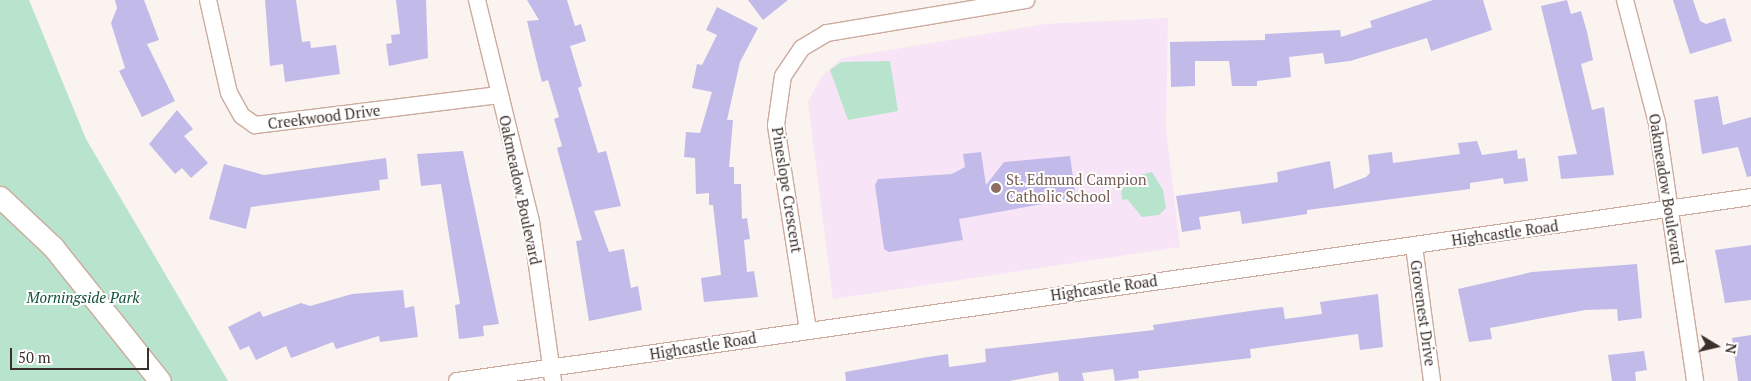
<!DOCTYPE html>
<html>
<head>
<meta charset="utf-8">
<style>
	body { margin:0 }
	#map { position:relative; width:1751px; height:381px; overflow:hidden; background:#faf3f0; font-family:"PT Serif",serif }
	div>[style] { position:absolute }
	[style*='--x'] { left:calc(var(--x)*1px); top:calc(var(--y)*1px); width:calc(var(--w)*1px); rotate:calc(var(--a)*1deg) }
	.education>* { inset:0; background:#f7e4f6 }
	.green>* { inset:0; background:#b8e4ce }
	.building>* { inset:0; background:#c2bbe9 }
	.roads { filter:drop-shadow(1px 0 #cbab9d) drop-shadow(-1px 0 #cbab9d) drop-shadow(0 1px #cbab9d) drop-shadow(0 -1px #cbab9d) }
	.minor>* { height:16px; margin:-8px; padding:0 8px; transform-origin:8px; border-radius:8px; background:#fff }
	.tertiary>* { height:21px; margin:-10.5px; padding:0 10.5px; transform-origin:10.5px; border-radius:10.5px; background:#fff }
	.dots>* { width:14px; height:14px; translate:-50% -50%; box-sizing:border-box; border:2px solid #fff; border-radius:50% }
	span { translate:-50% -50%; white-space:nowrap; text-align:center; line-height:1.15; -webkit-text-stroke:4px #fff; paint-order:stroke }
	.street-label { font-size:15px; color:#3c302a }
	.education-label { font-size:15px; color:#785e54 }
	.left { translate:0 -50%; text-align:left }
	.park-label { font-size:15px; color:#125139; font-style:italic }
	.north { position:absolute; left:1691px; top:321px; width:50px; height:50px; -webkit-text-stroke:4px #fff; paint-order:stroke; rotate:99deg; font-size:14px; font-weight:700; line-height:20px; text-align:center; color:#3c302a }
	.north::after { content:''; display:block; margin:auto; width:18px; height:22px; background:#3c302a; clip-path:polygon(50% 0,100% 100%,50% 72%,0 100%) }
	.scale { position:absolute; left:10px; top:348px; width:139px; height:22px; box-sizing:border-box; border:2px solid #3c302a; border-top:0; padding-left:6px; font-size:15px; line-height:18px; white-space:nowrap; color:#3c302a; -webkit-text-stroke:4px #fff; paint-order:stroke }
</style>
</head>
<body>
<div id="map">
	<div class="education">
		<div style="clip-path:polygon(1168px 18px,1166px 129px,1180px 247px,833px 299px,808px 102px,822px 76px,842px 58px,1046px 24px)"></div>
	</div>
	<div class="green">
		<div style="clip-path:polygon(0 0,29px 0,86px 139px,228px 381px,0 381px)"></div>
		<div style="clip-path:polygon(890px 61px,898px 111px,848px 120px,830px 70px,841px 62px)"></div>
		<div style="clip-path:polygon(1152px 172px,1163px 190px,1166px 208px,1159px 215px,1142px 217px,1127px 199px,1122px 200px,1121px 189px,1136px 176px)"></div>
	</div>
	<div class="building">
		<div style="clip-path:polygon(115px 0,144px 0,159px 40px,147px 44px,175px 101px,142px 117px,119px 71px,125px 68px,111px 23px,117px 8px)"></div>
		<div style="clip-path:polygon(265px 0,296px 0,302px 42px,310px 41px,311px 48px,336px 45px,340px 74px,285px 82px,283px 64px,270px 66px)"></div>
		<div style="clip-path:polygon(396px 0,426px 0,428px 58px,389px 66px,386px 44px,392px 43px,391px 35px,400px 34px)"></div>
		<div style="clip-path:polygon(527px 0,567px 0,575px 26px,581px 24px,586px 41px,570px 46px,582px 86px,578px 88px,598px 153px,606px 151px,621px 206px,594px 211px,609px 252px,624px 249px,631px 288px,638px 286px,642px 310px,589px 321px,576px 241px,582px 240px,557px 148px,562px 146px,554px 119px,559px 117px,548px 80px,542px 82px,537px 63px,527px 21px,539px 20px)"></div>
		<div style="clip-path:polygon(748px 0,788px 0,763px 20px)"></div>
		<div style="clip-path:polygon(1433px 0,1483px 0,1492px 30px,1431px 51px,1427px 38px,1350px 61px,1325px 64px,1323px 53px,1289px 57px,1291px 77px,1257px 81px,1257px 86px,1232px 86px,1229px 61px,1195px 61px,1195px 86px,1171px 87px,1170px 42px,1265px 40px,1265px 34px,1340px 30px,1341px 37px,1372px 27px,1370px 21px)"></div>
		<div style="clip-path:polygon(1567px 0,1571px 14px,1581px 11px,1587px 32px,1593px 60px,1581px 64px,1592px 110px,1604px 107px,1614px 175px,1561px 179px,1558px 156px,1577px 154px,1541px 6px)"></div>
		<div style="clip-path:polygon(1673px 0,1693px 0,1700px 21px,1706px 24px,1725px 18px,1732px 41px,1690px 54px)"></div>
		<div style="clip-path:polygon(717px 7px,758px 28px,740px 62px,727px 120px,733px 120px,729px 167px,734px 167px,734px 184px,741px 184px,742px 219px,747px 218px,750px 239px,744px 240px,747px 272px,754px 271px,758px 297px,704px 302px,701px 278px,721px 275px,713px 205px,709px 205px,709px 193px,696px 194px,695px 158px,684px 157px,686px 132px,700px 133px,712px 92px,692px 88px,697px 64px,702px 65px,717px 35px,706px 30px)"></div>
		<div style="clip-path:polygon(1718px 96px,1723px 125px,1751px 117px,1751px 176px,1747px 177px,1738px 147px,1702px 154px,1694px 100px)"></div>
		<div style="clip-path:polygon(177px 110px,193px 129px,184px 136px,208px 163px,191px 178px,182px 168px,175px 174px,149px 144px)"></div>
		<div style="clip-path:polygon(1477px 141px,1482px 155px,1517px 150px,1518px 159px,1525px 158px,1528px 181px,1504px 184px,1503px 178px,1470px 183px,1470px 189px,1307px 210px,1307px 214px,1242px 224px,1240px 211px,1199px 217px,1201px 229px,1182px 232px,1176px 196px,1278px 182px,1277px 172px,1330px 161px,1334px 189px,1366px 177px,1370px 173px,1368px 155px,1392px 152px,1393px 163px,1460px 154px,1458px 143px)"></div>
		<div style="clip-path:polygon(463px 151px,499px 324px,483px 326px,484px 336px,459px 339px,455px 305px,460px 304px,441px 184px,421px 186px,417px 154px)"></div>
		<div style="clip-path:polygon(981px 152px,986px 185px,1004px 162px,1070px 156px,1076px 198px,959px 219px,963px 240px,889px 252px,884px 249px,875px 185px,878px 179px,952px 174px,965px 167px,963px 154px)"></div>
		<div style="clip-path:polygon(386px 158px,388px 179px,379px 180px,380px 190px,251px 207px,246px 229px,209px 219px,224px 164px,264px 175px)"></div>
		<div style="clip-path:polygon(1751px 245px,1751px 300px,1725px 303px,1715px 250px)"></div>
		<div style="clip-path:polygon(1637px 264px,1642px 318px,1618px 321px,1617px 309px,1585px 310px,1490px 328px,1492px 339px,1469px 342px,1458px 289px,1532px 272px)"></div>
		<div style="clip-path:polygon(403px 290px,405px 308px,414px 306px,418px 337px,380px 342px,379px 336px,336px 349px,333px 342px,291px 358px,286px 346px,256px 360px,249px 346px,240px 350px,228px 327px,260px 311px,263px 317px,301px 303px,310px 306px,352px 294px)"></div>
		<div style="clip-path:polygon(1378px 294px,1383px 347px,1360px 350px,1358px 334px,1250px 349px,1251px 358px,1138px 371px,1139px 378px,1115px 381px,1113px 369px,1082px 373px,1084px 381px,1059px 381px,1058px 372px,1009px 381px,846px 381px,845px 372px,928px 357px,948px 354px,949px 367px,986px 362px,985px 349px,1154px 330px,1153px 325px,1264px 309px,1283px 307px,1285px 319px,1322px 314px,1320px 302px)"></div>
		<div style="clip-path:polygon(1751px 335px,1751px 381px,1738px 381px,1732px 338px)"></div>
		<div style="clip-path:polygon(1644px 351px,1647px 370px,1635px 372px,1636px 381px,1612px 381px,1608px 355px)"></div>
	</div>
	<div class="roads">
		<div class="minor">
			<div style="--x:208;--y:0;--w:95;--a:77.3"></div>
			<div style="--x:229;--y:93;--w:26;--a:61"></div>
			<div style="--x:242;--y:116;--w:16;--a:35"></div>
			<div style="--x:255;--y:125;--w:246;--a:-7"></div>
			<div style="--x:477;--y:0;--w:228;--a:76.3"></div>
			<div style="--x:531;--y:222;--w:161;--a:82.1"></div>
			<div style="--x:1625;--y:0;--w:127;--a:75.4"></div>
			<div style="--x:1657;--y:123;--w:261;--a:81.6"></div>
			<div style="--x:1414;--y:246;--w:136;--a:82.4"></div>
			<div style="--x:808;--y:330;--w:207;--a:-98.9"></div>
			<div style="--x:776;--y:125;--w:49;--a:-81.9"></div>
			<div style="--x:783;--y:76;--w:34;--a:-56"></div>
			<div style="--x:802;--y:48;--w:29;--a:-31"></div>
			<div style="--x:827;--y:33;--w:202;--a:-9.4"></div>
			<div style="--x:457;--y:381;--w:1307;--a:-8.09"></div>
		</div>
		<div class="tertiary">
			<div style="--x:0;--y:197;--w:73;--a:43.3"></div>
			<div style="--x:53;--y:247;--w:171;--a:51.4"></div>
		</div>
	</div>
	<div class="dots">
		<div style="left:996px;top:188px;background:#8d6e63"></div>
	</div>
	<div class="street-label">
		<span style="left:324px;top:117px;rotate:-7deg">Creekwood Drive</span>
		<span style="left:1666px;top:189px;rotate:81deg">Oakmeadow Boulevard</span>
		<span style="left:520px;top:190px;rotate:78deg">Oakmeadow Boulevard</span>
		<span style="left:787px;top:190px;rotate:81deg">Pineslope Crescent</span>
		<span style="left:1505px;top:233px;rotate:-8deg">Highcastle Road</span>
		<span style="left:1104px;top:288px;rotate:-8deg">Highcastle Road</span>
		<span style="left:1423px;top:313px;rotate:82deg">Grovenest Drive</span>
		<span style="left:703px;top:346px;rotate:-9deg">Highcastle Road</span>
	</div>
	<div class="education-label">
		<span class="left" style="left:1006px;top:188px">St. Edmund Campion<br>Catholic School</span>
	</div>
	<div class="park-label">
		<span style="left:83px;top:298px">Morningside Park</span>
	</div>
	<div class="north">N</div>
	<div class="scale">50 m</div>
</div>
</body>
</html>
